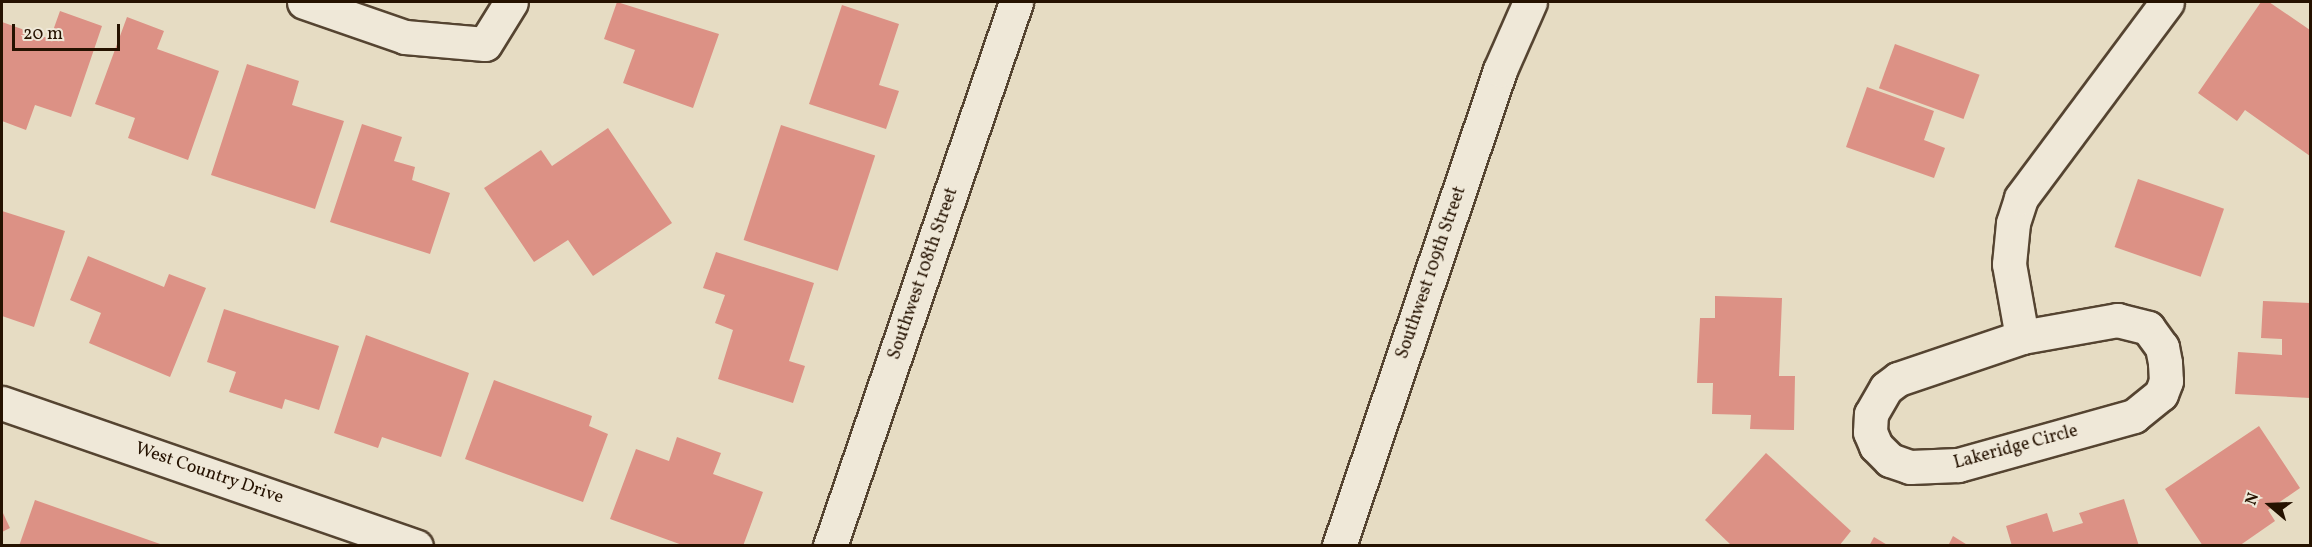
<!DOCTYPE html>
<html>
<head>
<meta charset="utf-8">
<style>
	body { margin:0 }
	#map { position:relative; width:2312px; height:547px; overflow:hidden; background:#e6dcc3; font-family:Vollkorn,serif }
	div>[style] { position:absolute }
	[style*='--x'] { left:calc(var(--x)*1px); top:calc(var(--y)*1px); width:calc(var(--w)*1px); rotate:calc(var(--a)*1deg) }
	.building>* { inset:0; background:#dc9185; transform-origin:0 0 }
	.roads { filter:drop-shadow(2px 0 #554431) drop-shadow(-2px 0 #554431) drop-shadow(0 2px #554431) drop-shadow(0 -2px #554431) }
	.minor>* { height:33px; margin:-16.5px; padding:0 16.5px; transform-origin:16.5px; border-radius:16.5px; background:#efe8d8 }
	span { translate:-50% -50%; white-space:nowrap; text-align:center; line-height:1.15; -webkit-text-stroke:4.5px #efe8d8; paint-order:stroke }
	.street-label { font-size:18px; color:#251200 }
	.frame { position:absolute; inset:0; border:3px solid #251200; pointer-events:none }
	.north { position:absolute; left:2240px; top:475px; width:60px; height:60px; -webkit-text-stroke:4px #efe8d8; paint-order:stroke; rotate:289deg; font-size:16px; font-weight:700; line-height:24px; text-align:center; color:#251200 }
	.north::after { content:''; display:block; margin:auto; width:21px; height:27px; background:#251200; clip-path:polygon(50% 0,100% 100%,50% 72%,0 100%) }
	.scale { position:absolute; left:12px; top:24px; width:108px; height:27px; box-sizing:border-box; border:3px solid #251200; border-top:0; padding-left:8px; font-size:18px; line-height:21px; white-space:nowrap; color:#251200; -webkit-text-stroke:4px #efe8d8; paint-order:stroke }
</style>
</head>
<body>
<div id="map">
	<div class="building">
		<div style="clip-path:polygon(617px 2px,719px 34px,693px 108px,623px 83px,635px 50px,604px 39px)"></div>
		<div style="clip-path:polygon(2261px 2px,2269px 2px,2310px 30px,2310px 156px,2245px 110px,2237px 121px,2198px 93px)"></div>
		<div style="clip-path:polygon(842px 5px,899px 24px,879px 85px,899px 91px,886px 129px,809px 104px)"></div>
		<div style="clip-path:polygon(60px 11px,102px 26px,71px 117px,35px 105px,26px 130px,2px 121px,2px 22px,50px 39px)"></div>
		<div style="clip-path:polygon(127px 17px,164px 31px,157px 49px,219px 71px,188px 160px,128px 138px,135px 118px,95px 104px)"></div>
		<div style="left:1895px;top:44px;width:90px;height:47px;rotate:20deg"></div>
		<div style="clip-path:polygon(247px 64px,299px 81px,292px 105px,344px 121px,315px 209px,211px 175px)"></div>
		<div style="clip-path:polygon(1867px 87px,1934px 111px,1924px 140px,1945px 148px,1934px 178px,1846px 147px)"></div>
		<div style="clip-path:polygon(362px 124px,402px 137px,394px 161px,415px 167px,412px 180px,450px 193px,430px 254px,330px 222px)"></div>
		<div style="left:781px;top:125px;width:99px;height:121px;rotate:18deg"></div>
		<div style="clip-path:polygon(608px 128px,672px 223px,593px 276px,568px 240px,534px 262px,484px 188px,541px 150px,552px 166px)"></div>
		<div style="left:2138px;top:179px;width:91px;height:72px;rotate:19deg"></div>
		<div style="clip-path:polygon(2px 211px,65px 231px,34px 327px,2px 316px)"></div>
		<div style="clip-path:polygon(716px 252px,814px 283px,789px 361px,805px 366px,793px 403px,718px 379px,733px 330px,715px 323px,725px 295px,703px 288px)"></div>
		<div style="clip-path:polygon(88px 256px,164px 287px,169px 274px,206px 288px,170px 377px,89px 343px,101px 313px,70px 300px)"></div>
		<div style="clip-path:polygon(1715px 296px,1782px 298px,1779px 376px,1795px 376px,1794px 430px,1750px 429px,1751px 415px,1712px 414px,1713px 383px,1697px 383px,1700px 318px,1715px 318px)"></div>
		<div style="clip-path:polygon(2263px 301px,2310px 303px,2310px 398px,2235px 394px,2238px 352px,2282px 355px,2282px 339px,2261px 338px)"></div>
		<div style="clip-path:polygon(224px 309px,339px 346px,319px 410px,285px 399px,282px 409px,229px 392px,236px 372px,207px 362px)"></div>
		<div style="clip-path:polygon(366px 335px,469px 373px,441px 457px,382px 437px,378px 448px,334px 433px)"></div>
		<div style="clip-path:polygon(494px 380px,592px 416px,589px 426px,608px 434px,583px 502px,465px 459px)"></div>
		<div style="clip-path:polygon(2259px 426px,2300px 488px,2268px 510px,2275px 521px,2239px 546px,2203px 546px,2165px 489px)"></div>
		<div style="clip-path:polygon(677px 437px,721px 453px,713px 474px,763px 492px,743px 546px,685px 546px,610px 519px,636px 449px,669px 461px)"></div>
		<div style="clip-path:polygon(1766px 453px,1851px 531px,1839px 546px,1732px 546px,1705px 520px)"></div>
		<div style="clip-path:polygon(2124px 499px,2139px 546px,2012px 546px,2006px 526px,2047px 513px,2053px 532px,2083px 523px,2079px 513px)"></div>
		<div style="clip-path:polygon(35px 500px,163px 545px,163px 546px,19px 546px)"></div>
		<div style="clip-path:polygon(2px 511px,10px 528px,2px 532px)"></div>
		<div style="clip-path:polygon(1953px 536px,1969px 546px,1948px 546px)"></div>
		<div style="clip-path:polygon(1874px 537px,1889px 546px,1869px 546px)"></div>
	</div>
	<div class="roads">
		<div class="minor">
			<div style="--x:304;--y:2;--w:107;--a:19.1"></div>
			<div style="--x:405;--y:37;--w:80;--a:5"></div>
			<div style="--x:485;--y:44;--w:49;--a:-58.2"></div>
			<div style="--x:2117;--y:320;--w:32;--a:14"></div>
			<div style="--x:2148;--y:328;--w:24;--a:54"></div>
			<div style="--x:2162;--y:347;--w:16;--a:79"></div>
			<div style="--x:2165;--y:363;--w:18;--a:87"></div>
			<div style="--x:2166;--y:381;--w:14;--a:111"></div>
			<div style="--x:2161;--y:394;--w:35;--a:141"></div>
			<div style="--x:2134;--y:416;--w:183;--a:164.4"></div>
			<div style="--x:1958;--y:465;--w:48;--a:177.6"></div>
			<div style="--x:1910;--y:467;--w:21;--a:-161"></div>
			<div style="--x:1890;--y:460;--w:20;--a:-135"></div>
			<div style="--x:1876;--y:446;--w:15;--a:-113"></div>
			<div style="--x:1870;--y:432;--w:18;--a:-87"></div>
			<div style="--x:1871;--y:414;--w:30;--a:-60"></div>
			<div style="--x:1886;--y:388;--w:15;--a:-37"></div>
			<div style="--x:1898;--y:379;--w:131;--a:-18.7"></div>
			<div style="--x:2022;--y:337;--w:97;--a:-10.1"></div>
			<div style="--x:2022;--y:337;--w:74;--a:-100.1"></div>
			<div style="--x:2009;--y:264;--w:41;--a:-84.4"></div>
			<div style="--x:2013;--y:223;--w:26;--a:-72"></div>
			<div style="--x:2021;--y:198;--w:244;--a:-53.3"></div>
			<div style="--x:2;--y:403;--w:438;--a:19.1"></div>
			<div style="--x:830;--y:546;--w:575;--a:-71.12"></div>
			<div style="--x:1339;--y:546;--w:502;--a:-71.31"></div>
			<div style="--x:1500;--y:70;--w:74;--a:-66.2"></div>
		</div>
	</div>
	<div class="street-label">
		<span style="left:1432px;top:273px;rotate:-71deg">Southwest 109th Street</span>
		<span style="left:924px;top:274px;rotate:-71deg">Southwest 108th Street</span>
		<span style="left:2016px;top:448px;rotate:-15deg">Lakeridge Circle</span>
		<span style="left:209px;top:474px;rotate:19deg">West Country Drive</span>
	</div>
	<div class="frame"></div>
	<div class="north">N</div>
	<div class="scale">20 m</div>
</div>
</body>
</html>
